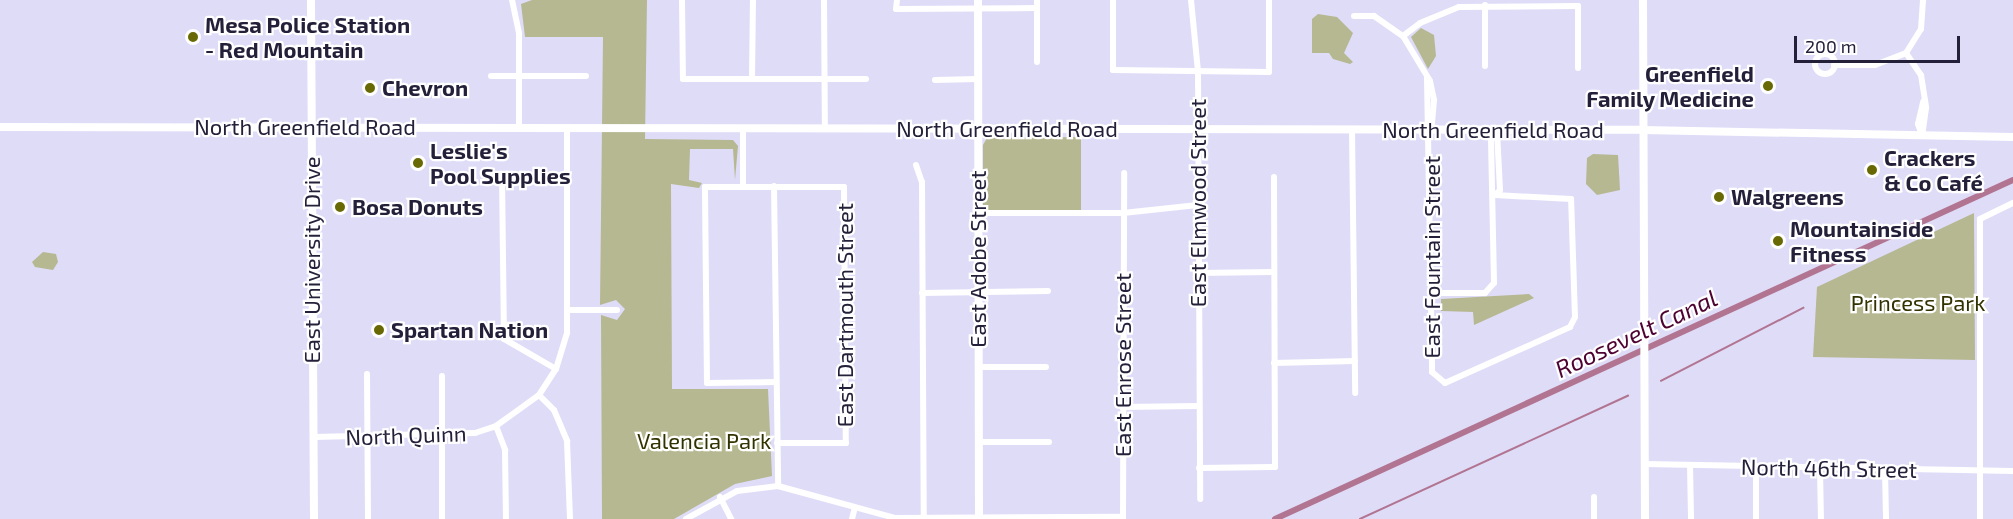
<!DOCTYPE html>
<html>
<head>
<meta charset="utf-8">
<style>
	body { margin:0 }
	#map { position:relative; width:2013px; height:519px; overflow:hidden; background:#dfdcf8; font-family:"Exo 2",sans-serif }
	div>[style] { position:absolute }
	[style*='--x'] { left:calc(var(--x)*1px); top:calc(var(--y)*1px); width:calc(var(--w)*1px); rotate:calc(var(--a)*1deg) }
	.green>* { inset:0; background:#b6b891 }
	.stream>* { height:1.5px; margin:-0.75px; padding:0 0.75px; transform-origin:0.75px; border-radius:0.75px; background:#b17491 }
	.canal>* { height:6px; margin:-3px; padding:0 3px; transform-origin:3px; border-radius:3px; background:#b17491 }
	.street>* { height:6px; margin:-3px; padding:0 3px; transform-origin:3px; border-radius:3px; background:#fff }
	.street>.ring { margin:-3px; padding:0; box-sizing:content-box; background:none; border:6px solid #fff; border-radius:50% }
	.secondary>* { height:8px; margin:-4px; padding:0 4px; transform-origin:4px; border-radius:4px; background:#fff }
	.dots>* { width:16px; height:16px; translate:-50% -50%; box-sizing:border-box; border:3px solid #fff; border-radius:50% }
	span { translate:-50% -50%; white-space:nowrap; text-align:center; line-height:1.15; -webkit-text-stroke:4.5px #fff; paint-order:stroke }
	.poi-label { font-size:22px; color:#24203a; font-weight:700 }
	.left { translate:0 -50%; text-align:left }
	.right { translate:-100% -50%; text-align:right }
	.street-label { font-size:22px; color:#24203a }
	.park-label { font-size:22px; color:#323200 }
	.water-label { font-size:24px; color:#4e0231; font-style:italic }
	.scale { position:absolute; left:1794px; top:36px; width:166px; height:27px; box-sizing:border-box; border:3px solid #24203a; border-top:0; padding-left:8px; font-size:18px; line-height:21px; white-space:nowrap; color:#24203a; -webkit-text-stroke:4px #fff; paint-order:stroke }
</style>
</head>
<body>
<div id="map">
	<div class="green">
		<div style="clip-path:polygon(532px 0,647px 0,645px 139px,733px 140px,738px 146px,735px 180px,733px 149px,690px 149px,689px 180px,702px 183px,699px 188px,671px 184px,672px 389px,768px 389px,772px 476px,735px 484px,674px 519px,602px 519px,601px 315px,617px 320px,625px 309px,616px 300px,600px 305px,603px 37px,525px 37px,521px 4px)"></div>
		<div style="clip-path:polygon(1318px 14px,1337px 17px,1353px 33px,1344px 53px,1353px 62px,1350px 64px,1333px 59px,1329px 53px,1312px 53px,1312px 19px)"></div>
		<div style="clip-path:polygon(1421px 28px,1434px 35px,1436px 56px,1428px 69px,1411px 37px)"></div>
		<div style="clip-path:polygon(1081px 137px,1081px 211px,983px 212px,983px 145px,987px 138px)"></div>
		<div style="clip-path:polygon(1593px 154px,1618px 155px,1620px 190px,1597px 195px,1586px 184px,1587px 158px)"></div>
		<div style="clip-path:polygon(1974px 213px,1975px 360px,1813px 357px,1817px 287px)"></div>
		<div style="clip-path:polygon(43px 252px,56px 254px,58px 262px,53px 270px,35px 267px,32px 262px)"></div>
		<div style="clip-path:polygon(1529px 294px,1534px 298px,1474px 325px,1473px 312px,1441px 311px,1441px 299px)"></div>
	</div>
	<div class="stream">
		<div style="--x:1661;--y:381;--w:160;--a:-27.2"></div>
		<div style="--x:1360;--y:519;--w:295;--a:-24.7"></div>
	</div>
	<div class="canal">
		<div style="--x:1275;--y:519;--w:812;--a:-24.67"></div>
	</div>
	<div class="street">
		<div style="--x:512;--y:0;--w:34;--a:78"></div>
		<div style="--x:519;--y:33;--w:95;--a:90"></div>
		<div style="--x:682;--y:0;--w:79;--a:89.3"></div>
		<div style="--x:683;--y:79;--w:183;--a:0"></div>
		<div style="--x:824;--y:0;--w:129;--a:89.6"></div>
		<div style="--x:897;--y:0;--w:9;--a:96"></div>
		<div style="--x:896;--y:9;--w:141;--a:-0.4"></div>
		<div style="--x:1037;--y:0;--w:62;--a:90"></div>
		<div style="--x:1113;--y:0;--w:70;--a:90"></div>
		<div style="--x:1113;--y:70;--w:156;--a:0.7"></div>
		<div style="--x:1269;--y:72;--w:72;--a:-90"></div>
		<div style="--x:1191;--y:0;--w:72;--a:84.4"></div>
		<div style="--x:1198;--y:72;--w:427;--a:89.7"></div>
		<div style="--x:1485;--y:5;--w:61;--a:90"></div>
		<div style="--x:1354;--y:16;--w:20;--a:0"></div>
		<div style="--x:1374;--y:16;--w:35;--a:35"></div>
		<div style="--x:1403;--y:36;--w:52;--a:59"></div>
		<div style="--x:1430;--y:81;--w:19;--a:78"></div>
		<div style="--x:1434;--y:100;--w:24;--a:95"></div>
		<div style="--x:1403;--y:36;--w:21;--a:-37"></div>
		<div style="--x:1420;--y:23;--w:42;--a:-22.3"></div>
		<div style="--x:1459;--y:7;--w:119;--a:-0.5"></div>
		<div style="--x:1578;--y:6;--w:62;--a:90"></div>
		<div style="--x:1906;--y:53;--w:27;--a:56"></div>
		<div style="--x:1921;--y:75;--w:33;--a:81"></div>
		<div style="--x:1926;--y:108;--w:28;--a:98"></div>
		<div class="ring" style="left:1815px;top:54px;width:14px;height:14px"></div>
		<div style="--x:1834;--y:65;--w:41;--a:0"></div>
		<div style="--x:1875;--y:65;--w:33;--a:-21"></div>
		<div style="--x:1906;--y:53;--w:28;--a:-58"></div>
		<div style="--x:1921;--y:29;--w:29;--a:-86"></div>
		<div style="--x:491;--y:76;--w:95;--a:0"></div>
		<div style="--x:1427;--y:78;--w:294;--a:89"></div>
		<div style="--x:1432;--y:372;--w:17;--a:40"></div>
		<div style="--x:1445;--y:383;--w:137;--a:-24.1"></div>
		<div style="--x:1570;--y:327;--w:11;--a:-63"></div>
		<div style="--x:1575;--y:317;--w:118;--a:-91.9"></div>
		<div style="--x:1571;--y:199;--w:76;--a:-177"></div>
		<div style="--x:752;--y:79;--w:79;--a:-89.3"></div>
		<div style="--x:935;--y:80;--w:42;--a:-1.4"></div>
		<div style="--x:1352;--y:130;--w:263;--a:89.3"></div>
		<div style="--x:1922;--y:135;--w:12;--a:-110"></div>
		<div style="--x:1918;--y:124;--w:23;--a:-77"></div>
		<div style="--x:916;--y:165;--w:18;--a:71"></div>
		<div style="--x:922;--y:182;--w:337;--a:89.7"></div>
		<div style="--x:743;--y:185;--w:55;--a:-90"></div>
		<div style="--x:774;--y:186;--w:300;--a:89.2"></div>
		<div style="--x:1495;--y:195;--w:7;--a:-45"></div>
		<div style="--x:1500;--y:190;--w:60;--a:-92.9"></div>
		<div style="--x:978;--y:213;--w:145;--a:0"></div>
		<div style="--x:1123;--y:213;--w:75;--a:-6.1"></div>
		<div style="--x:1198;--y:273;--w:76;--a:-0.8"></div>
		<div style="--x:922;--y:293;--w:126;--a:-0.9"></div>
		<div style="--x:1432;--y:293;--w:53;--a:0"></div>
		<div style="--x:1485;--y:293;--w:13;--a:-48"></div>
		<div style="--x:1494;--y:283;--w:142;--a:-91.2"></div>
		<div style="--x:1491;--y:141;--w:13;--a:-61"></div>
		<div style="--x:568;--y:310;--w:49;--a:0"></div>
		<div style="--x:1274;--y:363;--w:81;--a:-1.4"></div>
		<div style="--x:979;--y:367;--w:67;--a:0"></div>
		<div style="--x:556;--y:369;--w:38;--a:-73"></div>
		<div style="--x:567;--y:333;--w:205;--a:-90"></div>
		<div style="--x:367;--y:374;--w:145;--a:89.6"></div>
		<div style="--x:442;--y:376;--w:143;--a:90"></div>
		<div style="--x:776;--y:382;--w:69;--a:179.2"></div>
		<div style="--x:707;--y:383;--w:196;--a:-90.6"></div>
		<div style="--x:705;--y:187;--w:139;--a:0"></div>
		<div style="--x:844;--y:187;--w:256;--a:89.6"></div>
		<div style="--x:846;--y:443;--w:69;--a:180"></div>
		<div style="--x:539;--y:395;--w:21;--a:45"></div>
		<div style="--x:554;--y:410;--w:34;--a:67"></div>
		<div style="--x:567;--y:441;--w:78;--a:87.8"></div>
		<div style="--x:1122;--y:407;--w:77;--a:-0.7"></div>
		<div style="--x:496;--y:426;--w:26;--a:69"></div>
		<div style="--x:505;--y:450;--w:69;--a:89.2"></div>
		<div style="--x:314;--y:437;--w:161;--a:-1.4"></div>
		<div style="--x:475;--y:433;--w:22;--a:-18"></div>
		<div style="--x:496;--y:426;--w:53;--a:-35.8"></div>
		<div style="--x:539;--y:395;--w:31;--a:-57"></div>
		<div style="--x:556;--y:369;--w:60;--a:-150"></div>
		<div style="--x:504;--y:339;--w:163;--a:-90.7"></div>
		<div style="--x:502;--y:176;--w:65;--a:0"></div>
		<div style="--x:979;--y:442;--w:70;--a:0"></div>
		<div style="--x:1644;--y:464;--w:369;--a:1.1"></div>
		<div style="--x:1690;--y:465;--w:54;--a:88.9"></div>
		<div style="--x:1199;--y:468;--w:76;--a:-0.8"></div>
		<div style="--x:1275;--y:467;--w:290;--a:-90.2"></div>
		<div style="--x:1820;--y:469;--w:50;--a:88.9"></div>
		<div style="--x:1885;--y:470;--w:49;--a:88.8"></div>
		<div style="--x:720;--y:497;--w:25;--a:63"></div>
		<div style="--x:1594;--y:497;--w:22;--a:90"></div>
		<div style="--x:1123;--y:518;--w:345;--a:-89.8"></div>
		<div style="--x:686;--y:519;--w:58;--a:-28.8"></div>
		<div style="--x:737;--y:491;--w:41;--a:-7"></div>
		<div style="--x:778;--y:486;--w:121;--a:15.3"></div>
		<div style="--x:895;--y:518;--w:228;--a:-0.3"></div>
		<div style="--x:852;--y:519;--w:12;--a:-76"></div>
		<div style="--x:1756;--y:519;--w:52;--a:-90"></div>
		<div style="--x:1980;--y:519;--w:300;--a:-90"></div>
		<div style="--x:1980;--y:219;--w:37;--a:-26"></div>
	</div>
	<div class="secondary">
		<div style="--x:311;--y:0;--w:519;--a:89.67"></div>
		<div style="--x:978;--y:0;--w:519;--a:89.89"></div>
		<div style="--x:1643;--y:0;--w:519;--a:89.78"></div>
		<div style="--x:0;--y:127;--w:1643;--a:0.1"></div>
		<div style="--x:1643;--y:130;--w:370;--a:1.1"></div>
	</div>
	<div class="dots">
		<div style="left:193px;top:37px;background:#686804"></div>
		<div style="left:1768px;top:86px;background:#686804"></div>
		<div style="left:370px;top:88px;background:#686804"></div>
		<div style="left:418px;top:163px;background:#686804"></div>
		<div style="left:1872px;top:170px;background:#686804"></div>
		<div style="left:1719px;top:197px;background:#686804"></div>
		<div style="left:340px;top:207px;background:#686804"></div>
		<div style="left:1778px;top:241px;background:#686804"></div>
		<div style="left:379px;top:330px;background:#686804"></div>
	</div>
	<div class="poi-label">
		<span class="left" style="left:205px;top:37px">Mesa Police Station<br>- Red Mountain</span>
		<span class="right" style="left:1754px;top:86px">Greenfield<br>Family Medicine</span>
		<span class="left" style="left:382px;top:88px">Chevron</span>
		<span class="left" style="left:430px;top:163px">Leslie's<br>Pool Supplies</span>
		<span class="left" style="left:1884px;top:170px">Crackers<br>&amp; Co Café</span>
		<span class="left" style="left:1731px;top:197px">Walgreens</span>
		<span class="left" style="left:352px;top:207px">Bosa Donuts</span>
		<span class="left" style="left:1790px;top:241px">Mountainside<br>Fitness</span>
		<span class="left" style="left:391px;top:330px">Spartan Nation</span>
	</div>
	<div class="street-label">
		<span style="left:305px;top:127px">North Greenfield Road</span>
		<span style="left:1007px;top:129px">North Greenfield Road</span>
		<span style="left:1493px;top:130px">North Greenfield Road</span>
		<span style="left:1198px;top:203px;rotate:-90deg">East Elmwood Street</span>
		<span style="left:1432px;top:257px;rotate:-90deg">East Fountain Street</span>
		<span style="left:978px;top:259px;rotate:-90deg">East Adobe Street</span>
		<span style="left:312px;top:260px;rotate:-90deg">East University Drive</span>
		<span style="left:845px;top:315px;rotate:-90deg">East Dartmouth Street</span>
		<span style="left:1123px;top:365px;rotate:-90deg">East Enrose Street</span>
		<span style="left:406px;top:435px;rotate:-2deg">North Quinn</span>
		<span style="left:1829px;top:468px;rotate:1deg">North 46th Street</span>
	</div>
	<div class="park-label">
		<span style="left:1918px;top:303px">Princess Park</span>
		<span style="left:704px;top:441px">Valencia Park</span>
	</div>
	<div class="water-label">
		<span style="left:1636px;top:333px;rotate:-25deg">Roosevelt Canal</span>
	</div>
	<div class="scale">200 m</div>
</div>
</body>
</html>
